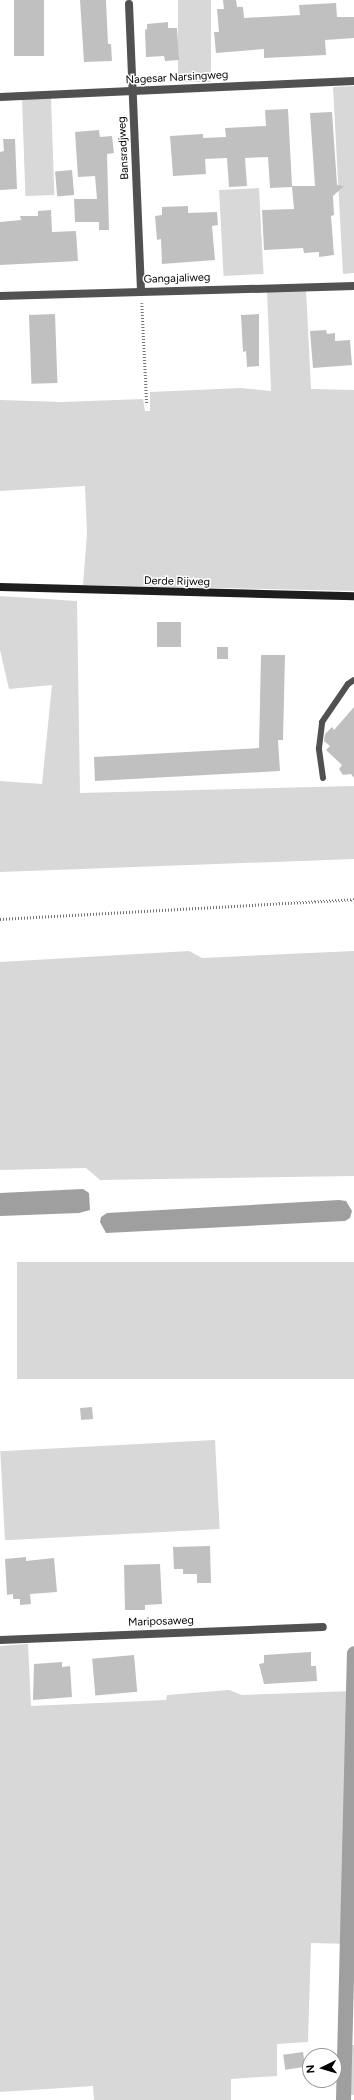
<!DOCTYPE html>
<html>
<head>
<meta charset="utf-8">
<style>
	body { margin:0 }
	#map { position:relative; width:354px; height:2100px; overflow:hidden; background:#fff; font-family:Figtree,sans-serif }
	div>[style] { position:absolute }
	[style*='--x'] { left:calc(var(--x)*1px); top:calc(var(--y)*1px); width:calc(var(--w)*1px); rotate:calc(var(--a)*1deg) }
	.green>* { inset:0; background:#d8d8d8; transform-origin:0 0 }
	.water>* { inset:0; background:#9f9f9f }
	.canal>* { height:15px; margin:-7.5px; padding:0 7.5px; transform-origin:7.5px; border-radius:7.5px; background:#9f9f9f }
	.building>* { inset:0; background:#c0c0c0; transform-origin:0 0 }
	.path>* { height:2.5px; margin-top:-1.25px; transform-origin:0; background:repeating-linear-gradient(90deg,#737373 0 1px,transparent 0 3px) }
	.lane>* { height:6px; margin:-3px; padding:0 3px; transform-origin:3px; border-radius:3px; background:#515151 }
	.street>* { height:8px; margin:-4px; padding:0 4px; transform-origin:4px; border-radius:4px; background:#515151 }
	.secondary>* { height:8px; margin:-4px; padding:0 4px; transform-origin:4px; border-radius:4px; background:#1e1e1e }
	span { translate:-50% -50%; white-space:nowrap; text-align:center; line-height:1.15; -webkit-text-stroke:3px #fff; paint-order:stroke }
	.street-label { font-size:11px; color:#000 }
	.north { position:absolute; left:302px; top:2048px; width:40px; height:40px; box-sizing:border-box; background:#fff; border:1px solid #999; border-radius:50%; rotate:265deg; font-size:11px; font-weight:700; line-height:16px; text-align:center; color:#000 }
	.north::after { content:''; display:block; margin:auto; width:14px; height:18px; background:#000; clip-path:polygon(50% 0,100% 100%,50% 72%,0 100%) }
</style>
</head>
<body>
<div id="map">
	<div class="green">
		<div style="left:178px;top:0;width:33px;height:82px"></div>
		<div style="clip-path:polygon(354px 86px,354px 273px,343px 274px,333px 87px)"></div>
		<div style="left:51px;top:98px;width:97px;height:29px;rotate:88deg"></div>
		<div style="left:259px;top:188px;width:86px;height:40px;rotate:87deg"></div>
		<div style="clip-path:polygon(306px 289px,311px 389px,354px 390px,354px 591px,83px 585px,87px 533px,85px 486px,0 491px,0 400px,62px 402px,143px 399px,145px 411px,150px 411px,150px 392px,241px 388px,271px 391px,267px 290px)"></div>
		<div style="clip-path:polygon(0 596px,77px 601px,80px 793px,354px 786px,354px 859px,0 872px,0 781px,42px 784px,52px 685px,9px 689px,0 650px)"></div>
		<div style="clip-path:polygon(189px 951px,202px 958px,354px 951px,354px 1176px,100px 1180px,86px 1168px,0 1170px,0 962px)"></div>
		<div style="left:354px;top:1262px;width:117px;height:337px;rotate:90deg"></div>
		<div style="left:215px;top:1440px;width:89px;height:215px;rotate:87deg"></div>
		<div style="clip-path:polygon(28px 1644px,31px 1706px,166px 1700px,167px 1695px,229px 1690px,242px 1695px,353px 1691px,349px 1860px,354px 1860px,354px 1944px,311px 1943px,308px 2042px,277px 2044px,277px 2076px,231px 2079px,231px 2100px,94px 2100px,93px 2086px,0 2092px,0 1646px)"></div>
		<div style="left:345px;top:2045px;width:9px;height:50px"></div>
	</div>
	<div class="water">
		<div style="clip-path:polygon(83px 1189px,89px 1193px,90px 1210px,79px 1213px,0 1216px,0 1193px)"></div>
		<div style="clip-path:polygon(339px 1200px,346px 1201px,352px 1211px,350px 1218px,345px 1221px,106px 1233px,100px 1222px,101px 1217px,107px 1213px)"></div>
	</div>
	<div class="canal">
		<div style="--x:343;--y:2100;--w:447;--a:-88.6"></div>
	</div>
	<div class="building">
		<div style="left:14px;top:0;width:30px;height:56px"></div>
		<div style="clip-path:polygon(80px 0,106px 0,108px 44px,111px 44px,112px 61px,84px 62px)"></div>
		<div style="clip-path:polygon(223px 0,236px 0,237px 7px,243px 7px,244px 18px,300px 15px,299px 5px,336px 3px,337px 17px,354px 17px,354px 38px,325px 40px,326px 55px,264px 58px,264px 49px,216px 53px,214px 32px,219px 32px,217px 9px,224px 9px)"></div>
		<div style="clip-path:polygon(168px 22px,168px 28px,177px 28px,179px 60px,165px 61px,164px 56px,146px 57px,145px 30px,147px 29px,147px 24px)"></div>
		<div style="clip-path:polygon(288px 109px,292px 186px,315px 186px,310px 113px,332px 112px,337px 185px,344px 186px,333px 196px,334px 215px,331px 216px,334px 255px,319px 257px,319px 252px,304px 253px,303px 248px,264px 250px,262px 210px,294px 209px,292px 187px,270px 188px,268px 157px,245px 158px,247px 186px,229px 187px,227px 158px,205px 159px,206px 174px,173px 176px,170px 136px,203px 134px,203px 138px,226px 137px,225px 128px,266px 126px,265px 110px)"></div>
		<div style="clip-path:polygon(99px 130px,100px 137px,112px 136px,114px 153px,107px 154px,109px 230px,99px 230px,99px 222px,75px 222px,74px 199px,97px 199px,95px 176px,78px 177px,75px 132px)"></div>
		<div style="clip-path:polygon(3px 139px,15px 139px,17px 189px,0 190px,0 152px,4px 151px)"></div>
		<div style="left:72px;top:170px;width:25px;height:17px;rotate:85deg"></div>
		<div style="clip-path:polygon(188px 206px,188px 213px,217px 212px,218px 225px,212px 226px,215px 260px,162px 264px,161px 239px,157px 240px,155px 216px,162px 215px,162px 207px)"></div>
		<div style="clip-path:polygon(51px 210px,52px 232px,76px 231px,78px 261px,0 265px,0 222px,21px 220px,20px 216px,38px 216px,38px 211px)"></div>
		<div style="left:55px;top:314px;width:69px;height:26px;rotate:88deg"></div>
		<div style="clip-path:polygon(259px 314px,259px 366px,247px 367px,246px 351px,243px 352px,241px 315px)"></div>
		<div style="clip-path:polygon(326px 330px,327px 334px,335px 333px,335px 341px,350px 340px,352px 365px,313px 368px,310px 331px)"></div>
		<div style="left:157px;top:622px;width:24px;height:25px"></div>
		<div style="left:217px;top:647px;width:11px;height:12px"></div>
		<div style="clip-path:polygon(261px 655px,285px 655px,283px 740px,278px 740px,280px 771px,95px 781px,94px 757px,259px 748px)"></div>
		<div style="clip-path:polygon(354px 707px,354px 778px,351px 774px,343px 775px,339px 769px,342px 765px,326px 750px,330px 746px,324px 741px,325px 734px,332px 727px,334px 730px)"></div>
		<div style="left:92px;top:1407px;width:12px;height:12px;rotate:85deg"></div>
		<div style="clip-path:polygon(210px 1546px,211px 1583px,197px 1583px,197px 1574px,183px 1574px,183px 1569px,174px 1569px,173px 1547px)"></div>
		<div style="clip-path:polygon(26px 1557px,26px 1561px,54px 1558px,57px 1592px,30px 1594px,31px 1604px,20px 1605px,20px 1599px,13px 1599px,13px 1594px,7px 1595px,5px 1559px)"></div>
		<div style="clip-path:polygon(160px 1564px,162px 1604px,145px 1605px,145px 1610px,125px 1610px,124px 1565px)"></div>
		<div style="clip-path:polygon(311px 1652px,311px 1666px,316px 1666px,317px 1681px,264px 1684px,259px 1664px,264px 1663px,264px 1655px)"></div>
		<div style="left:134px;top:1655px;width:37px;height:42px;rotate:85deg"></div>
		<div style="clip-path:polygon(62px 1662px,62px 1667px,70px 1666px,72px 1697px,33px 1700px,34px 1664px)"></div>
		<div style="left:303px;top:2052px;width:15px;height:20px;rotate:82deg"></div>
	</div>
	<div class="path">
		<div style="--x:142;--y:303;--w:102;--a:87.2"></div>
		<div style="--x:0;--y:919;--w:355;--a:-3.2"></div>
	</div>
	<div class="lane">
		<div style="--x:323;--y:778;--w:30;--a:-98"></div>
		<div style="--x:319;--y:748;--w:26;--a:-83"></div>
		<div style="--x:322;--y:722;--w:46;--a:-55.6"></div>
		<div style="--x:348;--y:684;--w:7;--a:-34"></div>
	</div>
	<div class="street">
		<div style="--x:129;--y:4;--w:287;--a:87.6"></div>
		<div style="--x:0;--y:97;--w:354;--a:-2.6"></div>
		<div style="--x:0;--y:296;--w:354;--a:-1.6"></div>
		<div style="--x:0;--y:1640;--w:323;--a:-2.3"></div>
	</div>
	<div class="secondary">
		<div style="--x:0;--y:587;--w:354;--a:1.5"></div>
	</div>
	<div class="street-label">
		<span style="left:177px;top:78px;rotate:-3deg">Nagesar Narsingweg</span>
		<span style="left:124px;top:148px;rotate:-93deg">Bansradjweg</span>
		<span style="left:177px;top:279px;rotate:-2deg">Gangajaliweg</span>
		<span style="left:177px;top:582px;rotate:1deg">Derde Rijweg</span>
		<span style="left:161px;top:1622px;rotate:-2deg">Mariposaweg</span>
	</div>
	<div class="north">N</div>
</div>
</body>
</html>
